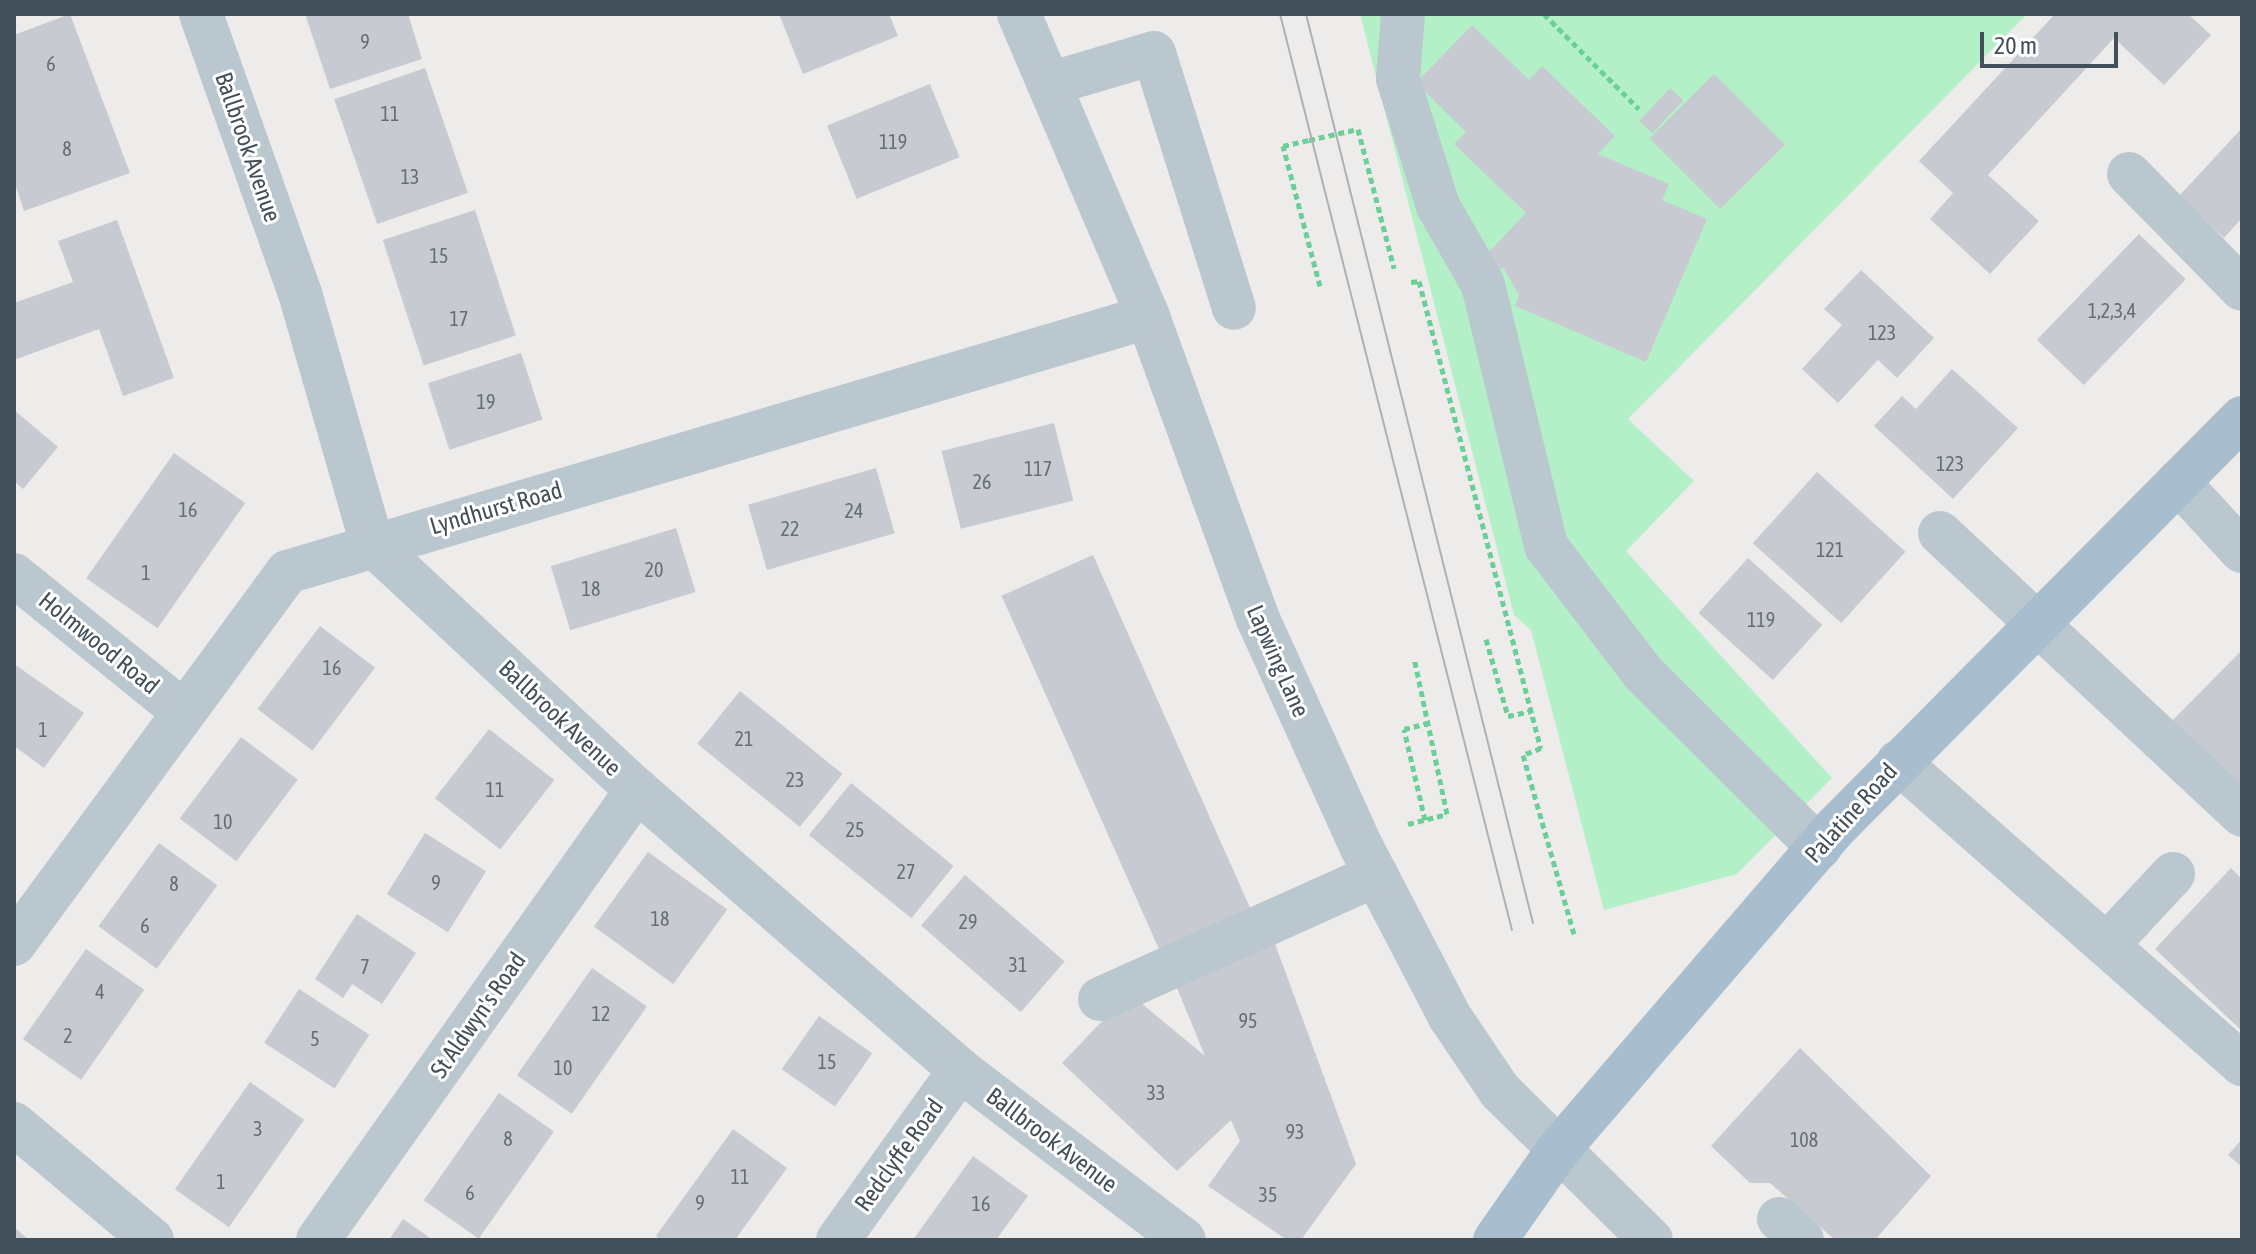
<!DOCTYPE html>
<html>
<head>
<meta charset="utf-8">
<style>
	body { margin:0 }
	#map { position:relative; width:2256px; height:1254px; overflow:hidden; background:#eeebeb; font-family:"Asap Condensed",sans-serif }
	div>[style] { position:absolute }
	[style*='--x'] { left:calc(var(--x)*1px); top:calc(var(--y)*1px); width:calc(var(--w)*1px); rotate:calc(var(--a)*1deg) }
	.green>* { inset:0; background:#b4f0c7 }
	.building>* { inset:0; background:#c7cad1; transform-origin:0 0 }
	.path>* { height:5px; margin-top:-2.5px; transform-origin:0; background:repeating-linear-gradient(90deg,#6bd097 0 6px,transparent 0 10px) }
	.minor>* { height:44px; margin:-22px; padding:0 22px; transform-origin:22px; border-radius:22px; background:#bbc7cf }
	.major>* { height:44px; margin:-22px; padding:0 22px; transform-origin:22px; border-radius:22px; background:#a8bdcd }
	.tram>* { height:2px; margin:-1px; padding:0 1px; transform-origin:1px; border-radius:1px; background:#adb1b6 }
	span { translate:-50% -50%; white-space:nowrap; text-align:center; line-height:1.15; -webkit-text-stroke:6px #fff; paint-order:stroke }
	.number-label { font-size:20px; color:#646e77 }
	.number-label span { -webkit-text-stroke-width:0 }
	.street-label { font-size:24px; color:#435059 }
	.frame { position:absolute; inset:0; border:16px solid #435059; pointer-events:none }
	.scale { position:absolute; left:1980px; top:32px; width:138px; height:36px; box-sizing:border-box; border:4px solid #435059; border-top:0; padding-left:10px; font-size:24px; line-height:28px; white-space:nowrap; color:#435059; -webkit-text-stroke:6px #fff; paint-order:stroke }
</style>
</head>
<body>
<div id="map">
	<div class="green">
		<div style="clip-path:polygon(1360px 14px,2027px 14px,1628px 419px,1694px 481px,1626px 551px,1832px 778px,1737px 874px,1604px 910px,1531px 630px,1514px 615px)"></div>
	</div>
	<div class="building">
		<div style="clip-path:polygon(70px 14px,130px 173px,24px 211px,14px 181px,14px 35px)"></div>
		<div style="clip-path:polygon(305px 14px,408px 14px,422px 59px,330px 89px)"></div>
		<div style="clip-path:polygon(779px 14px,889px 14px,898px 36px,803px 74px)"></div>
		<div style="clip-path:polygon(2055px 14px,2188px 14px,2211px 35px,2164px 85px,2114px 38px,1988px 175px,2039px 221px,1990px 274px,1930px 219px,1953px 193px,1919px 161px)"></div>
		<div style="clip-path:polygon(1472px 25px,1529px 80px,1542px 66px,1615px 136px,1598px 154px,1669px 184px,1662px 200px,1707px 219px,1646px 362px,1515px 306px,1519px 295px,1503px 267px,1498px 272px,1483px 258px,1526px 213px,1454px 144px,1466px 132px,1416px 83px)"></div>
		<div style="left:425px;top:68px;width:132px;height:96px;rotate:71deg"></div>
		<div style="left:1714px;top:74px;width:100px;height:91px;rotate:45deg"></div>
		<div style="left:930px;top:84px;width:79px;height:111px;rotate:68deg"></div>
		<div style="left:1670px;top:88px;width:18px;height:45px;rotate:43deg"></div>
		<div style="clip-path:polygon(2242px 128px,2242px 218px,2224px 238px,2179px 196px)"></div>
		<div style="left:475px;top:210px;width:132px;height:97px;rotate:72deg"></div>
		<div style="clip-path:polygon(117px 220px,174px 378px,123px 396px,99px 329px,14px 360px,14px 303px,73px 282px,58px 241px)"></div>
		<div style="left:2139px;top:234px;width:65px;height:147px;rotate:44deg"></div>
		<div style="clip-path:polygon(1861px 270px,1934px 338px,1897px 378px,1878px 360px,1838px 403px,1802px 369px,1842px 325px,1824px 309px)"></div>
		<div style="left:521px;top:353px;width:70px;height:98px;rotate:72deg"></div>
		<div style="clip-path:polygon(1952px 369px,2018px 428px,1953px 499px,1874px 426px,1902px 396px,1916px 409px)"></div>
		<div style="clip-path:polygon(14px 410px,58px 447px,23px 489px,14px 481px)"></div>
		<div style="left:1054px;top:423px;width:80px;height:116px;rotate:76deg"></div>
		<div style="left:174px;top:453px;width:87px;height:153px;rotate:35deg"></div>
		<div style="left:876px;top:468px;width:68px;height:133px;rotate:74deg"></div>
		<div style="left:1817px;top:472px;width:119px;height:96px;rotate:42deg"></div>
		<div style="left:676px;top:528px;width:67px;height:131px;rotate:73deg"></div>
		<div style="left:1093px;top:555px;width:396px;height:100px;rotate:66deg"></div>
		<div style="left:1748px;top:558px;width:100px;height:74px;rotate:42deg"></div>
		<div style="left:320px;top:626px;width:69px;height:104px;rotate:37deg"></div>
		<div style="clip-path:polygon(2242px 650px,2242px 802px,2165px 728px)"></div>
		<div style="clip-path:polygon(14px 664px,84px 713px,44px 768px,14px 746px)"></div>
		<div style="left:740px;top:691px;width:132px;height:68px;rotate:39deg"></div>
		<div style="left:489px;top:729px;width:83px;height:88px;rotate:38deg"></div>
		<div style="left:241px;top:737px;width:71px;height:102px;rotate:37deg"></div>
		<div style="left:851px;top:783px;width:132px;height:67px;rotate:39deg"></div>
		<div style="left:425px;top:833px;width:72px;height:72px;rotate:32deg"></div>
		<div style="left:159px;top:843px;width:72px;height:103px;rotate:36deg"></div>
		<div style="left:648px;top:852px;width:98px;height:92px;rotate:36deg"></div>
		<div style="clip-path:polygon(2231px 868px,2242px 879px,2242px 1031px,2155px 949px)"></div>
		<div style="left:965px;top:875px;width:132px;height:67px;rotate:41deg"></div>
		<div style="clip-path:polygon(357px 914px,416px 953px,382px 1004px,352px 984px,343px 998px,315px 979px)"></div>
		<div style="clip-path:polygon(1274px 941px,1356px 1164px,1301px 1240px,1287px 1240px,1208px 1186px,1240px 1141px,1231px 1120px,1177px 1171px,1062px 1063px,1129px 993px,1205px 1056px,1175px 983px)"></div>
		<div style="left:86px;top:949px;width:71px;height:110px;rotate:35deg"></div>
		<div style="left:592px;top:968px;width:67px;height:131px;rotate:35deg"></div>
		<div style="left:299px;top:989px;width:84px;height:64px;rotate:33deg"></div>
		<div style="left:819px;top:1016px;width:65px;height:65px;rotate:35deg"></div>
		<div style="clip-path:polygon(1800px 1048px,1931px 1176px,1875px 1240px,1835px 1240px,1770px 1183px,1750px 1183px,1711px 1146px)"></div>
		<div style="left:250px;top:1082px;width:66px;height:131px;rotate:35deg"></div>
		<div style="left:499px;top:1093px;width:67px;height:131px;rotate:35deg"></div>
		<div style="clip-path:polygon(733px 1129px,787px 1168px,735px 1240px,661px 1240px,656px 1236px)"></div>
		<div style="clip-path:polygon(2242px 1139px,2242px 1167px,2228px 1155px)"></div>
		<div style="clip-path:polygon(973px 1156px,1028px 1196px,996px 1240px,913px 1240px)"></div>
		<div style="clip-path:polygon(403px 1219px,433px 1240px,389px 1240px)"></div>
		<div style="clip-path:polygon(14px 1227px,29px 1240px,14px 1240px)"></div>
	</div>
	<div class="path">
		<div style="--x:1544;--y:14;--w:134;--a:45"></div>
		<div style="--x:1411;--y:282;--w:8;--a:-7"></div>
		<div style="--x:1419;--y:281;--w:483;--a:75.4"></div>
		<div style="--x:1541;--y:748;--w:19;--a:159"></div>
		<div style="--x:1523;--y:755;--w:186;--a:74.1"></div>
		<div style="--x:1320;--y:286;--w:145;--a:-104.8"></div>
		<div style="--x:1283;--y:146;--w:27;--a:-13"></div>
		<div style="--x:1309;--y:140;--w:50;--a:-12.7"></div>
		<div style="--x:1358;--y:129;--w:144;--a:75.5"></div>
		<div style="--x:1486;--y:639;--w:80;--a:74.1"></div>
		<div style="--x:1508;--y:716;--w:24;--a:-12"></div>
		<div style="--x:1425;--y:820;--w:93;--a:-103"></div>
		<div style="--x:1404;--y:729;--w:25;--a:-14"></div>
		<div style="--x:1408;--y:824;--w:40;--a:-14.4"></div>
		<div style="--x:1447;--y:814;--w:159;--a:-101.9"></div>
	</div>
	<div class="minor">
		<div style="--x:201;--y:14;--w:296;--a:70.5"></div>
		<div style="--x:300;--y:293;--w:261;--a:74"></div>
		<div style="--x:372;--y:544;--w:362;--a:42.9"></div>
		<div style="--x:637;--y:790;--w:427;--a:40.9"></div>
		<div style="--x:960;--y:1070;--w:281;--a:37.2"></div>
		<div style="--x:1019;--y:14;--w:329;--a:66.9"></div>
		<div style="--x:1148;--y:317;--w:321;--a:70"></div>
		<div style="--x:1258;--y:619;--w:252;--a:65.6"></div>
		<div style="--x:1362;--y:848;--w:191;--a:62.5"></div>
		<div style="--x:1450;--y:1017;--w:89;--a:56"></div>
		<div style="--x:1500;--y:1091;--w:212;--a:44.6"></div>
		<div style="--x:1403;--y:14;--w:65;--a:94.4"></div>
		<div style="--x:1398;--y:79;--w:133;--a:72.5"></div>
		<div style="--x:1438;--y:206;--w:91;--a:60.3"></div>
		<div style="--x:1483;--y:285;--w:268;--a:76.4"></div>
		<div style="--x:1546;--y:546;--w:161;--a:52.6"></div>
		<div style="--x:1644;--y:674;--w:247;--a:44.8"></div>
		<div style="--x:1049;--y:84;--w:109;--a:-16.4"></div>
		<div style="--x:1154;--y:53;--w:267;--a:72.6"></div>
		<div style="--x:2129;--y:174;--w:161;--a:45.5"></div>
		<div style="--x:2178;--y:482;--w:94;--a:47.2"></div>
		<div style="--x:1940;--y:533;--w:413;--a:43"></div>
		<div style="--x:14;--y:575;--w:218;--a:38.9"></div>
		<div style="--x:1898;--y:762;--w:458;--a:41.3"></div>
		<div style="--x:14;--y:944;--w:461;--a:-53.7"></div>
		<div style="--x:287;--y:572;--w:898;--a:-16.5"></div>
		<div style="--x:2107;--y:945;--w:97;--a:-47.1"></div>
		<div style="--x:1100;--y:999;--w:303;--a:-24.2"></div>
		<div style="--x:14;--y:1124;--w:180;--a:40"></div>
		<div style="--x:1779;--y:1219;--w:31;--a:42"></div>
		<div style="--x:318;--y:1240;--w:552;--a:-54.67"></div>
		<div style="--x:838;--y:1240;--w:209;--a:-54.3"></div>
	</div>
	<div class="major">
		<div style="--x:1495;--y:1240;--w:110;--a:-55"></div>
		<div style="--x:1558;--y:1150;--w:421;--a:-49.3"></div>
		<div style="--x:1832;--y:831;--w:582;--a:-45.21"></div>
	</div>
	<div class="tram">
		<div style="--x:1280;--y:14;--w:945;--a:75.79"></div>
		<div style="--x:1306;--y:14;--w:937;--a:75.98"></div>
	</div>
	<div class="number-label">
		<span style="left:365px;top:41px">9</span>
		<span style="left:51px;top:63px">6</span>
		<span style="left:390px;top:113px">11</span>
		<span style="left:893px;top:141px">119</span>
		<span style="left:67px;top:148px">8</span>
		<span style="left:410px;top:176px">13</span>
		<span style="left:439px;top:255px">15</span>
		<span style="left:2112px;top:310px">1,2,3,4</span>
		<span style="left:459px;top:318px">17</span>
		<span style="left:1882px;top:332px">123</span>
		<span style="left:486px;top:401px">19</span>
		<span style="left:1950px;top:463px">123</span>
		<span style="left:1038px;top:468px">117</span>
		<span style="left:982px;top:481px">26</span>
		<span style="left:188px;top:509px">16</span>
		<span style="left:854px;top:510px">24</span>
		<span style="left:790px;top:528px">22</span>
		<span style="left:1830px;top:549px">121</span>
		<span style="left:654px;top:569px">20</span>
		<span style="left:146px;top:572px">1</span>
		<span style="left:591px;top:588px">18</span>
		<span style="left:1761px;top:619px">119</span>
		<span style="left:332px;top:667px">16</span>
		<span style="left:43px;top:729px">1</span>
		<span style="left:744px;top:738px">21</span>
		<span style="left:795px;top:779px">23</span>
		<span style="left:495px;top:789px">11</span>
		<span style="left:223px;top:821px">10</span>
		<span style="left:855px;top:829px">25</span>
		<span style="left:906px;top:871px">27</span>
		<span style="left:436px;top:882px">9</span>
		<span style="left:174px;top:883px">8</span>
		<span style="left:660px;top:918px">18</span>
		<span style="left:968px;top:921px">29</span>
		<span style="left:145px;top:925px">6</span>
		<span style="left:1018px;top:964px">31</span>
		<span style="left:365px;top:966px">7</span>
		<span style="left:100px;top:991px">4</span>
		<span style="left:601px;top:1013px">12</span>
		<span style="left:1248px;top:1020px">95</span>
		<span style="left:68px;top:1035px">2</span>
		<span style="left:315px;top:1038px">5</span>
		<span style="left:827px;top:1061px">15</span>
		<span style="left:563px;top:1067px">10</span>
		<span style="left:1156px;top:1092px">33</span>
		<span style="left:258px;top:1128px">3</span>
		<span style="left:1295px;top:1131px">93</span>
		<span style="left:508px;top:1138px">8</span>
		<span style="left:1804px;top:1139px">108</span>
		<span style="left:740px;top:1176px">11</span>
		<span style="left:221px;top:1181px">1</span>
		<span style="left:470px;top:1192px">6</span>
		<span style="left:1268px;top:1194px">35</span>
		<span style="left:700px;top:1202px">9</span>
		<span style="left:981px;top:1203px">16</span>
	</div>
	<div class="street-label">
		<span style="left:248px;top:147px;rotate:71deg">Ballbrook Avenue</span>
		<span style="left:496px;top:508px;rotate:-16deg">Lyndhurst Road</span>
		<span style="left:99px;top:643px;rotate:39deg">Holmwood Road</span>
		<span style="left:1278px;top:661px;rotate:66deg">Lapwing Lane</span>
		<span style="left:560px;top:718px;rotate:43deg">Ballbrook Avenue</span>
		<span style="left:1851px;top:813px;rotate:-48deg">Palatine Road</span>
		<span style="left:478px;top:1015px;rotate:-55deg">St Aldwyn's Road</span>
		<span style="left:1052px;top:1140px;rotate:37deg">Ballbrook Avenue</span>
		<span style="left:899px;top:1155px;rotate:-54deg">Redclyffe Road</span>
	</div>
	<div class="frame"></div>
	<div class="scale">20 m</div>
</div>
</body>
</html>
